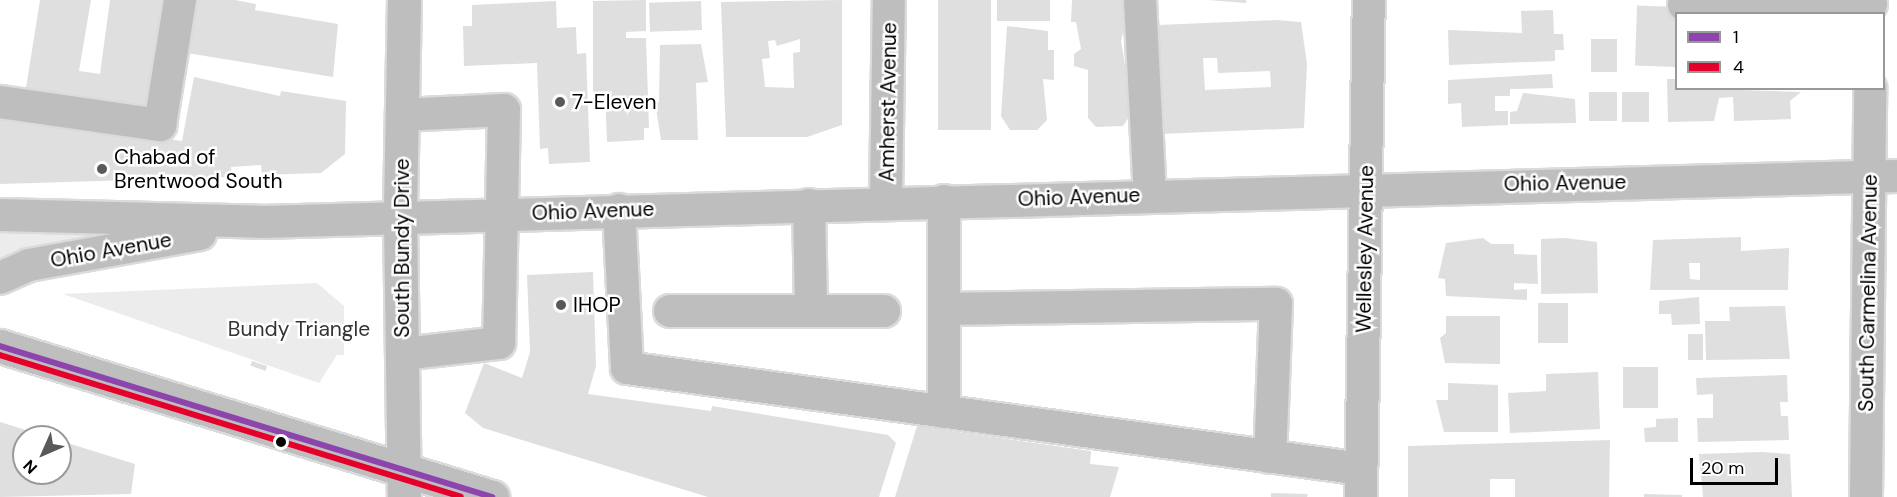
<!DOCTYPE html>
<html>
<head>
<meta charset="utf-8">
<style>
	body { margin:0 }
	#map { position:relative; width:1897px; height:497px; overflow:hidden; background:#fff; font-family:"DM Sans",sans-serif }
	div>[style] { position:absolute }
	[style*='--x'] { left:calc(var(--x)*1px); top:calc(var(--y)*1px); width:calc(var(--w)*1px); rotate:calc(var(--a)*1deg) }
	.green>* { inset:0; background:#ececec }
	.building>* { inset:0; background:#dfdfdf; transform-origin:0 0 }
	.roads { filter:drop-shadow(2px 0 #dbdbdb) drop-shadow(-2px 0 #dbdbdb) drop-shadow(0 2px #dbdbdb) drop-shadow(0 -2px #dbdbdb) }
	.minor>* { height:32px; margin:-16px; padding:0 16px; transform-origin:16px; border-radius:16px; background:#bebebe }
	.major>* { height:33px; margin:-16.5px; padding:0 16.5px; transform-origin:16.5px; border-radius:16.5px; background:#bebebe }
	.bus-1>* { height:6px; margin:-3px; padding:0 3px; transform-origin:3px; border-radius:3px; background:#8e44ad }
	.bus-2>* { height:6px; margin:-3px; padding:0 3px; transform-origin:3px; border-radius:3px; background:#e4002b }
	.dots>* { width:16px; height:16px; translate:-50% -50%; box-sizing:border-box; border:3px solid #fff; border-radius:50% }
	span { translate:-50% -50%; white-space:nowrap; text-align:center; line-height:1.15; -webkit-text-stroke:5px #fff; paint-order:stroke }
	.poi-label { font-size:21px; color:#000 }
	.left { translate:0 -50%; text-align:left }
	.street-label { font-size:21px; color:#000 }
	.park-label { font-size:21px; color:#333 }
	.legend { position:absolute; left:1675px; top:12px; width:210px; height:78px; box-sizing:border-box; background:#fff; border:2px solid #999; margin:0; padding:8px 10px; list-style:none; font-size:18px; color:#000 }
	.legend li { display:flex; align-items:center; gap:12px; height:30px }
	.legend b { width:30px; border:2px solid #999 }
	.north { position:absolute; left:12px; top:425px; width:60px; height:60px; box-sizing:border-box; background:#fff; border:2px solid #999; border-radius:50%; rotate:225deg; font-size:16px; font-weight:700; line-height:24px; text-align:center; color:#000 }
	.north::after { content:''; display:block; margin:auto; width:21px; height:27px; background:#595959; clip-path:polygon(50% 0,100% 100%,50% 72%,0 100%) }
	.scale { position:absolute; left:1690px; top:458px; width:88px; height:27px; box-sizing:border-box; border:3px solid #000; border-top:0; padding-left:8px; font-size:18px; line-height:21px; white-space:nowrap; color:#000; -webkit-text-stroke:4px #fff; paint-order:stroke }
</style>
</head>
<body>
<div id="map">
	<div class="green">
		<div style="clip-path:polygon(0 230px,119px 233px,0 262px)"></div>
		<div style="clip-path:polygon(317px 283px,344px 306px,344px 355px,337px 355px,319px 383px,63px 294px)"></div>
	</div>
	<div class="building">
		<div style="clip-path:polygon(40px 0,91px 0,79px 71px,100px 74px,110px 0,164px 0,146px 112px,26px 88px)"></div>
		<div style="clip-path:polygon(196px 0,235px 0,256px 4px,255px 10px,338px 24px,333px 77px,187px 53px)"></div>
		<div style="clip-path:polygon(646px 0,646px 31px,626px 32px,626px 38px,646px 38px,649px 128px,644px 128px,644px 140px,607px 142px,605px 93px,593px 94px,593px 1px)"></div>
		<div style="clip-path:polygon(evenodd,842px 0,842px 125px,807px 137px,726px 137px,721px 2px,842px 0,800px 39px,800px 52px,793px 53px,794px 88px,765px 87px,762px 59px,770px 58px,768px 41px,775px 40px,777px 46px,800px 39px)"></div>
		<div style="left:938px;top:0;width:53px;height:130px"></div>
		<div style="left:997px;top:0;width:53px;height:21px"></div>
		<div style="clip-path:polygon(1072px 0,1131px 0,1133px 31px,1123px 32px,1121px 41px,1133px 111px,1123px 126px,1096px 127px,1088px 118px,1088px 70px,1074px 66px,1074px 54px,1081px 49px,1076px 22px,1071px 22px)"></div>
		<div style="clip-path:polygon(1208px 0,1246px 0,1246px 3px)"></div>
		<div style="clip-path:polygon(556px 1px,557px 28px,576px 27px,577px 54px,586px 53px,590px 162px,549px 164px,548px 148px,540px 149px,537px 63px,464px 66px,463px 26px,472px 26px,472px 5px)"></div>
		<div style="left:701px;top:1px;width:29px;height:52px;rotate:88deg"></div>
		<div style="left:1678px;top:7px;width:60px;height:41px;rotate:92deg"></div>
		<div style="clip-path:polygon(1553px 10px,1554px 34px,1563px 34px,1564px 50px,1555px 50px,1555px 61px,1449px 65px,1448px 30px,1522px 33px,1521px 11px)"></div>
		<div style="clip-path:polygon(evenodd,1276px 20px,1301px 22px,1307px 64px,1304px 128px,1160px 134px,1158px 25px,1276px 20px,1203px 58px,1217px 58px,1218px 73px,1270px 71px,1271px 87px,1205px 90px,1203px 58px)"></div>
		<div style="clip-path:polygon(1007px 26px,1048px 31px,1048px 50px,1054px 50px,1054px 80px,1043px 79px,1047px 120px,1037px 130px,1010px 130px,1001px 116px)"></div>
		<div style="left:1617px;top:39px;width:33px;height:26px;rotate:90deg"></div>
		<div style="clip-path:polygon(701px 44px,708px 82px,696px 83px,698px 140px,661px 140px,655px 102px,659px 102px,660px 45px)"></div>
		<div style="clip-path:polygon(1552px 74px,1553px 88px,1510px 89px,1510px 96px,1495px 96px,1495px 111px,1508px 111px,1508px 125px,1462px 127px,1461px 103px,1448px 104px,1448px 80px)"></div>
		<div style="clip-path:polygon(194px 77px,280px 96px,281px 91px,346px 101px,345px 154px,321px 173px,262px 175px,261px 165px,231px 167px,232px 177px,0 184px,0 113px,182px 141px)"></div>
		<div style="clip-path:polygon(1667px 79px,1676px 79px,1676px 88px,1801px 92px,1790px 101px,1791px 119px,1734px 121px,1733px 97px,1719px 98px,1714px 121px,1668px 122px)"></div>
		<div style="left:1589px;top:92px;width:28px;height:29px"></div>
		<div style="left:1622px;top:92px;width:27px;height:30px"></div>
		<div style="clip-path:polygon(1523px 93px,1575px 99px,1576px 123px,1510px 124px,1510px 112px,1517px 111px)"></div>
		<div style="clip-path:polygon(evenodd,1741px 237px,1741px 251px,1789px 248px,1788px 290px,1650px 290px,1653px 240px,1741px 237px,1689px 263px,1700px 263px,1700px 280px,1690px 279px,1689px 263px)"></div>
		<div style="clip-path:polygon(1483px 238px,1491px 244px,1514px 244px,1514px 254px,1537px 255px,1538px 284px,1514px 283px,1514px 290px,1527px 289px,1527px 300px,1446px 296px,1445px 279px,1438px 278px,1446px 243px)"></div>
		<div style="clip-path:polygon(1565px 238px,1597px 242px,1598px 293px,1541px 294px,1541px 239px)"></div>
		<div style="clip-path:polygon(593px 272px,596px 366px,588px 394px,711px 411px,712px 406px,888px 435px,896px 443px,879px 497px,708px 497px,483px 428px,465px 413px,484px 363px,522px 378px,530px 352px,527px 275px)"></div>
		<div style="clip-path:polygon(1699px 297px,1700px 324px,1672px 325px,1671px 314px,1659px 314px,1659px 301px)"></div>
		<div style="left:1538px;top:303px;width:30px;height:40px"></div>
		<div style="clip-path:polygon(1785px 306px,1790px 359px,1706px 360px,1705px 321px,1730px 321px,1729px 307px)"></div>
		<div style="clip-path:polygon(1446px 316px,1500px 316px,1500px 364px,1445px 363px,1440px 338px,1446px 333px)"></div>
		<div style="left:1688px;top:334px;width:15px;height:26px"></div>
		<div style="left:252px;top:361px;width:16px;height:5px;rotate:18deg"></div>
		<div style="left:1623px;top:367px;width:35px;height:41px"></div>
		<div style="clip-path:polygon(1598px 372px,1600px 429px,1510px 433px,1508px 393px,1546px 391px,1546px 374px)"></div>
		<div style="clip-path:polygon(1787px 375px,1788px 402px,1780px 402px,1781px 416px,1788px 416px,1789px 440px,1698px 442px,1697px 418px,1713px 418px,1713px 394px,1697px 395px,1696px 378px)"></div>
		<div style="clip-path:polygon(1448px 383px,1498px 385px,1498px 432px,1444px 432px,1436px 400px,1448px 400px)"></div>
		<div style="clip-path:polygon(1678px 418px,1678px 442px,1645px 442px,1644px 428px,1656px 427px,1656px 419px)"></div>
		<div style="clip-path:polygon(evenodd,0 422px,135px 464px,131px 494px,0 497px,0 422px,24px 437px,60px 437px,60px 473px,24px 473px,24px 437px)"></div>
		<div style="clip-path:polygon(917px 426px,1091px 451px,1090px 464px,1119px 467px,1110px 497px,895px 497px)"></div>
		<div style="clip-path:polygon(1610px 440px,1609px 497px,1515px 497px,1515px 479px,1490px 479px,1490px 497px,1408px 497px,1408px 446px)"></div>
		<div style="clip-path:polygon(1762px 452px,1790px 454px,1792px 497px,1703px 497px,1699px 454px)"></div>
		<div style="clip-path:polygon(1271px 493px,1308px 494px,1307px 497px,1271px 497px)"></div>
		<div style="clip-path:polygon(1644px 494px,1682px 495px,1682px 497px,1644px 497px)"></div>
	</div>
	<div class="roads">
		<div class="minor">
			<div style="--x:1140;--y:0;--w:195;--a:87.1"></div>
			<div style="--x:1684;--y:5;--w:187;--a:-0.3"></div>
			<div style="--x:0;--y:102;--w:162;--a:8.2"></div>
			<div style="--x:160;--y:125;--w:127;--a:-80.9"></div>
			<div style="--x:402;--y:115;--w:102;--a:-2.8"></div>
			<div style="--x:504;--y:110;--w:233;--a:91.2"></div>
			<div style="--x:499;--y:343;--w:97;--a:173.5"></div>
			<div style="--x:886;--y:203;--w:203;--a:-89.2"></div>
			<div style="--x:809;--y:205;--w:106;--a:88.9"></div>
			<div style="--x:811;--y:311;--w:73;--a:0"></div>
			<div style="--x:619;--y:210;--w:158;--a:87.1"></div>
			<div style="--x:627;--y:368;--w:741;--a:7.83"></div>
			<div style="--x:0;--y:215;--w:261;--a:1.5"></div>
			<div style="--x:261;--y:222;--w:1637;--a:-1.61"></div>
			<div style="--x:0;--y:278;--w:32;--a:-24"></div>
			<div style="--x:29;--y:265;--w:174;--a:-10.3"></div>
			<div style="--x:944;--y:309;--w:332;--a:-0.9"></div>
			<div style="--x:1276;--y:304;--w:153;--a:92.2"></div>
			<div style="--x:670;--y:311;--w:141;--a:0"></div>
			<div style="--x:944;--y:412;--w:211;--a:-90"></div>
			<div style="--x:1361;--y:497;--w:497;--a:-89.1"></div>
			<div style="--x:1866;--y:497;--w:409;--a:-89.4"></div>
		</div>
		<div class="major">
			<div style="--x:404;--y:0;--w:217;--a:91.1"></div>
			<div style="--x:400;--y:217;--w:280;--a:89.2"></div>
			<div style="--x:0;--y:346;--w:515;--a:17.06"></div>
		</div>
	</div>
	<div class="bus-1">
		<div style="--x:0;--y:346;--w:515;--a:17.06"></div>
	</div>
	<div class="bus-2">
		<div style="--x:0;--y:355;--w:482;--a:17.1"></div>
	</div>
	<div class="dots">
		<div style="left:560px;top:102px;background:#595959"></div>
		<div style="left:102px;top:169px;background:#595959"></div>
		<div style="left:561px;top:305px;background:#595959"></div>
		<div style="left:281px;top:442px;background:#000"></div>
	</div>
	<div class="poi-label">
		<span class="left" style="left:572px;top:102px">7-Eleven</span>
		<span class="left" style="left:114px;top:169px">Chabad of<br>Brentwood South</span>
		<span class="left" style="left:573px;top:305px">IHOP</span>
	</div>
	<div class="street-label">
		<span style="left:888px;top:102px;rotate:-89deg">Amherst Avenue</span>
		<span style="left:1565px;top:183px;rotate:-1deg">Ohio Avenue</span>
		<span style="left:1079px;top:197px;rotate:-2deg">Ohio Avenue</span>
		<span style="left:593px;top:211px;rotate:-2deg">Ohio Avenue</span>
		<span style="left:402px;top:248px;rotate:-90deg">South Bundy Drive</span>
		<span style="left:1365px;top:249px;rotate:-89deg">Wellesley Avenue</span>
		<span style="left:111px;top:250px;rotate:-10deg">Ohio Avenue</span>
		<span style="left:1868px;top:293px;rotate:-89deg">South Carmelina Avenue</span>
	</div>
	<div class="park-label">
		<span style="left:299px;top:329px">Bundy Triangle</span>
	</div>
	<ul class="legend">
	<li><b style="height:8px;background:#8e44ad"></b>1</li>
	<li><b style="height:8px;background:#e4002b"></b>4</li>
	</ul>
	<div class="north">N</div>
	<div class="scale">20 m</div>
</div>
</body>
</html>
